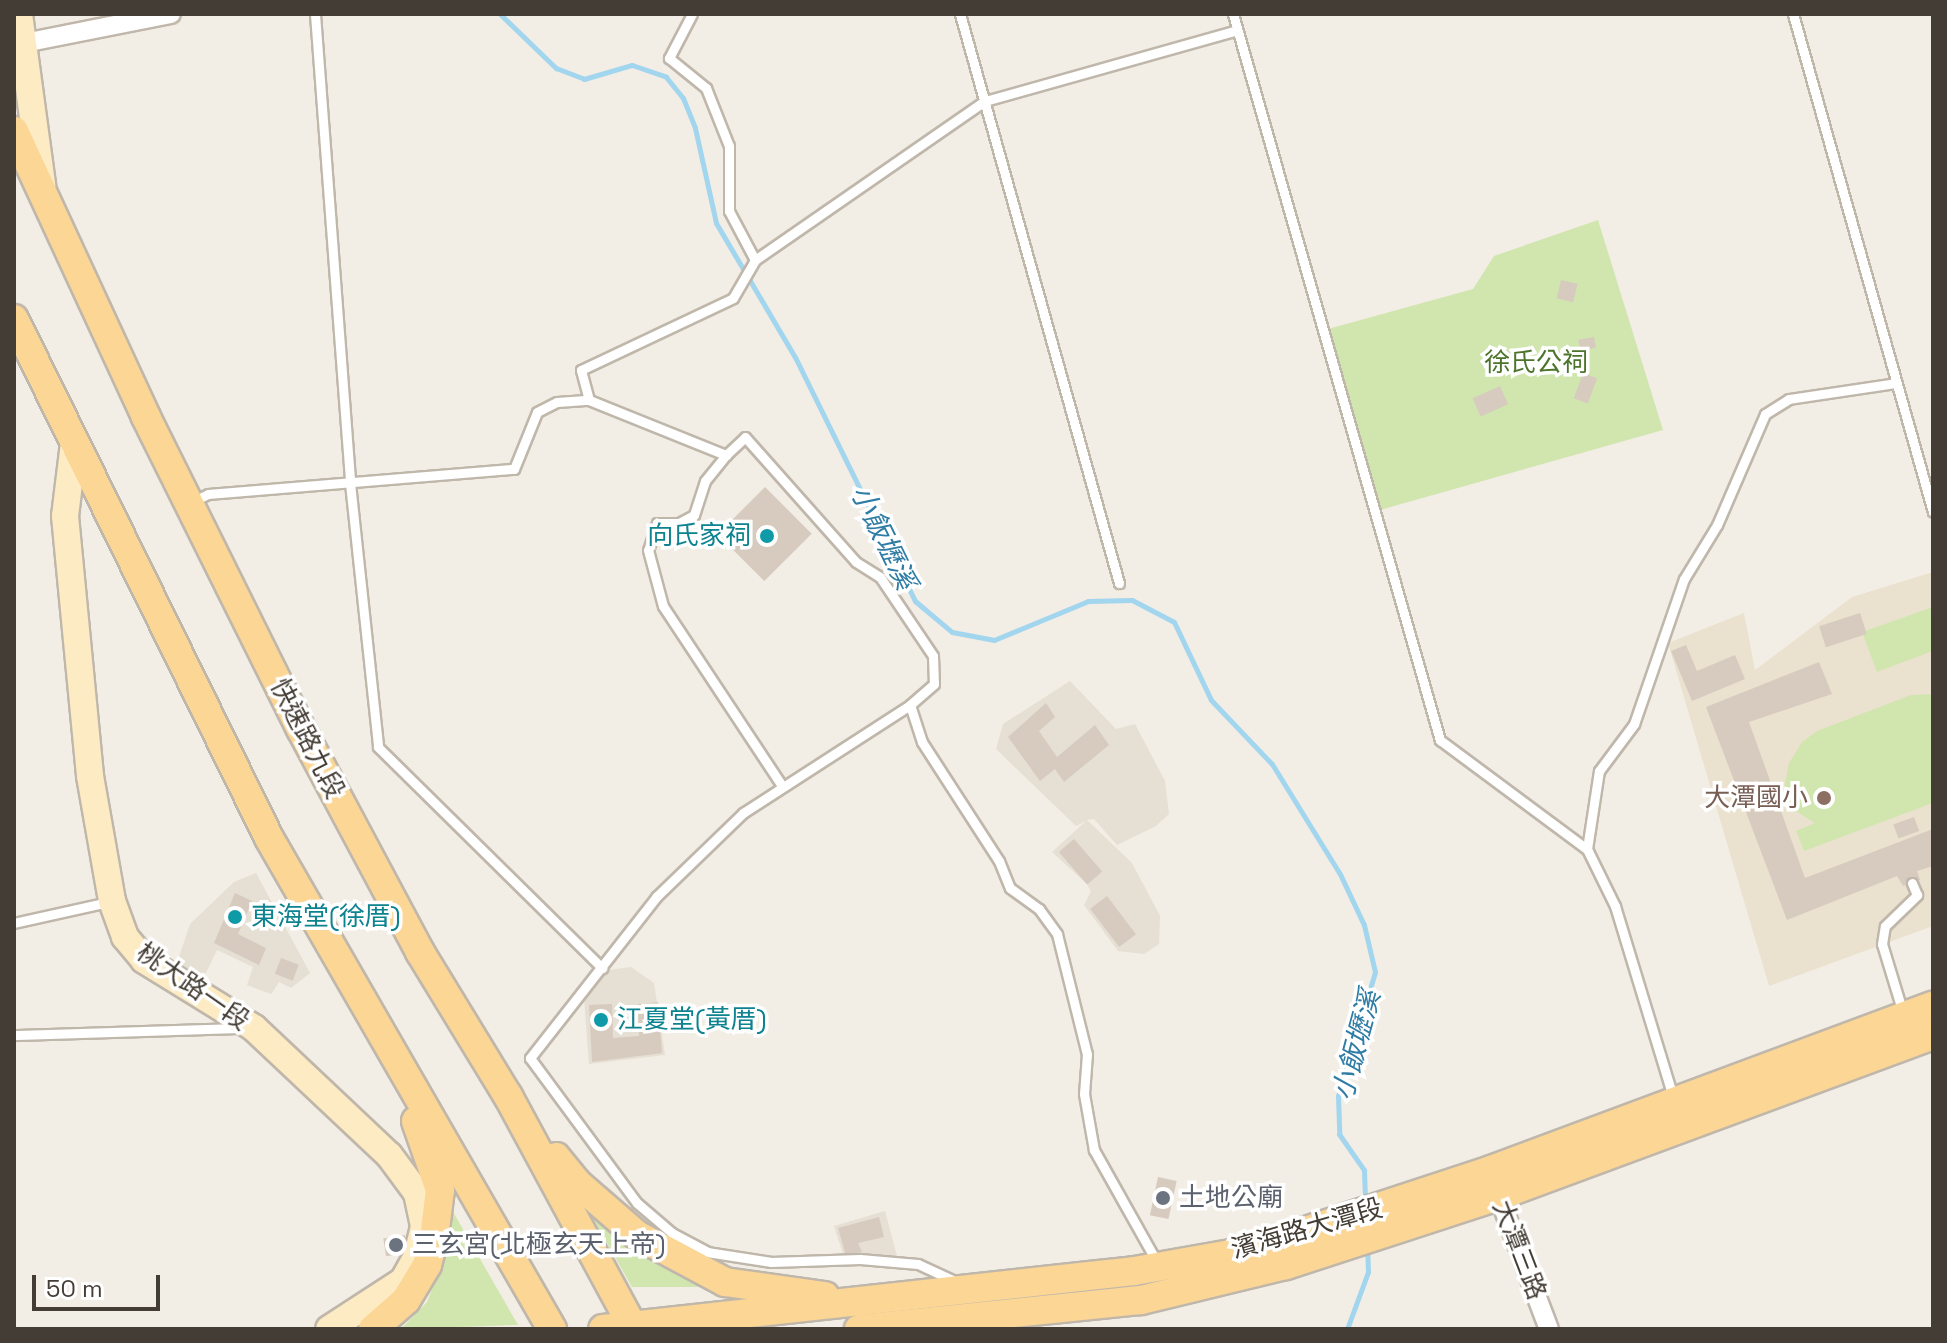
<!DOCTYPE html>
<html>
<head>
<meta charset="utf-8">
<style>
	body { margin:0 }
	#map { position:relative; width:1947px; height:1343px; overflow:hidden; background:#f2ede5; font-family:"Space Grotesk","Noto Sans TC",sans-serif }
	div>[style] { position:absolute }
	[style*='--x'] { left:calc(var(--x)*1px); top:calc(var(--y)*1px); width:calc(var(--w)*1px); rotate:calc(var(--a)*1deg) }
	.residential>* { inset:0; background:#e6dfd3 }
	.education>* { inset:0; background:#ebe1cf }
	.green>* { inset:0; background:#d1e6af }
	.stream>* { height:5px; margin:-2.5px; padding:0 2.5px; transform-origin:2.5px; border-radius:2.5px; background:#a2d5ee }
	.building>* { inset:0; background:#d6cbbe; transform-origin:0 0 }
	.roads { filter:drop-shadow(2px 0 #c0b7ab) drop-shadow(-2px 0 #c0b7ab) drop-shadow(0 2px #c0b7ab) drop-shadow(0 -2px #c0b7ab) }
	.lane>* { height:9px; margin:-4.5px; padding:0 4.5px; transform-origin:4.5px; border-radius:4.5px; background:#fff }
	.street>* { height:18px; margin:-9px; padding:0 9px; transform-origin:9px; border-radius:9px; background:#fff }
	.secondary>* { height:26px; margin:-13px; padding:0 13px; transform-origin:13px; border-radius:13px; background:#fdebc4 }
	.primary>* { height:28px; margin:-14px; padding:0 14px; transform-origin:14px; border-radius:14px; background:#fbd695 }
	.dots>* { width:22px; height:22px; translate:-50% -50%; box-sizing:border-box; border:4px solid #fff; border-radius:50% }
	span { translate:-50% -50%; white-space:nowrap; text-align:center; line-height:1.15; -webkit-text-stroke:7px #fff; paint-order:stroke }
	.park-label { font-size:26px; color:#4c742a }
	.culture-label { font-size:26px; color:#0d838f }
	.right { translate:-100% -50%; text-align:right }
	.left { translate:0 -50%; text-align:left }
	.street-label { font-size:26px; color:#443d35 }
	.education-label { font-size:26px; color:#785e54 }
	.worship-label { font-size:26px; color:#5b616d }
	.water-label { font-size:28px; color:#2f7ca5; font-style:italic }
	.frame { position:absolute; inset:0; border:16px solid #443d35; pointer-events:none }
	.scale { position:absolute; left:32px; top:1275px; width:128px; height:36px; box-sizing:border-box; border:4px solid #443d35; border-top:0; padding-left:10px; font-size:24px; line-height:28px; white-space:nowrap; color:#443d35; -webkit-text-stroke:6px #fff; paint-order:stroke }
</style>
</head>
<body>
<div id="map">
	<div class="residential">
		<div style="clip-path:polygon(1070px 681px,1116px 729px,1135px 724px,1165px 781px,1169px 814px,1156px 826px,1117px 845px,1094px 819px,1087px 820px,1132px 863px,1160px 916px,1159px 944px,1144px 954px,1118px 951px,1084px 905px,1091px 891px,1087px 884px,1052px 852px,1086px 821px,1076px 826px,996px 749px,1003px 724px)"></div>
		<div style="clip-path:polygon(256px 873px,310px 973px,291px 988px,279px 982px,271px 994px,247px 985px,253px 967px,217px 950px,201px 983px,174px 972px,190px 924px,234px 882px)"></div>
		<div style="clip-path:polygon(631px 967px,654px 983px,665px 1055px,589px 1064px,584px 998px,608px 970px)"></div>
		<div style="clip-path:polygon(885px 1211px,898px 1260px,844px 1257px,834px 1226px)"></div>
	</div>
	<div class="education">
		<div style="clip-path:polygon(1933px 572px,1933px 926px,1769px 986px,1668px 643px,1744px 613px,1755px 670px,1852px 597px)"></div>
	</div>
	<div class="green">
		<div style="clip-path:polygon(1598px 220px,1663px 430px,1380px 510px,1328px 329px,1473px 289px,1494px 256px)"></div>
		<div style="clip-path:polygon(1933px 607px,1933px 651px,1877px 672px,1862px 632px)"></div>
		<div style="clip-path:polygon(1933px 694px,1933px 803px,1804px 851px,1796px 831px,1815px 823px,1794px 810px,1784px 789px,1789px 763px,1802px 742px,1817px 731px,1911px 695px)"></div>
		<div style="clip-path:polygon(452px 1210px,518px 1325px,401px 1329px,427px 1302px,446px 1254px)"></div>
		<div style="clip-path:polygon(590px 1213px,708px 1287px,632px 1287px)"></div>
	</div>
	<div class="stream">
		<div style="--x:500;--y:14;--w:78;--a:44"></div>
		<div style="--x:556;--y:68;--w:30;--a:21"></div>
		<div style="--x:584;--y:79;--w:50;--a:-16.3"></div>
		<div style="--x:632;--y:65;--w:36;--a:19"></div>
		<div style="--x:666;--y:77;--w:27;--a:51"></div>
		<div style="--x:683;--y:98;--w:32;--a:68"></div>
		<div style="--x:695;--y:128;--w:97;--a:77.5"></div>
		<div style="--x:716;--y:223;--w:156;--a:59.5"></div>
		<div style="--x:795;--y:357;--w:272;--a:63.8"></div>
		<div style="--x:915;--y:601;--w:48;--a:40"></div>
		<div style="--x:952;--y:632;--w:43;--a:10.8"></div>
		<div style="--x:994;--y:640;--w:102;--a:-22.5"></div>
		<div style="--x:1088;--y:601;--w:44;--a:-1.3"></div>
		<div style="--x:1132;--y:600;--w:47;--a:27.6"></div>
		<div style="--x:1174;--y:622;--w:86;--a:64.6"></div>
		<div style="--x:1211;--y:700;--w:88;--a:46.4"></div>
		<div style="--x:1272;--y:764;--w:129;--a:58.3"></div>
		<div style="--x:1340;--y:874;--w:56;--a:64.8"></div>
		<div style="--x:1364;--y:925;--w:48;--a:76.8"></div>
		<div style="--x:1375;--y:972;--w:129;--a:106.6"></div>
		<div style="--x:1338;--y:1096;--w:38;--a:88"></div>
		<div style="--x:1339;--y:1134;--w:44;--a:55.2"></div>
		<div style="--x:1364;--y:1170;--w:33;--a:88"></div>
		<div style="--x:1347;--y:1329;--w:61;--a:-69.8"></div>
		<div style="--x:1368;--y:1272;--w:23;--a:-92"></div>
	</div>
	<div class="building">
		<div style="left:1561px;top:280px;width:17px;height:19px;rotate:13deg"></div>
		<div style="left:1594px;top:337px;width:11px;height:16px;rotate:80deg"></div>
		<div style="left:1583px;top:373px;width:15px;height:27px;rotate:20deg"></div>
		<div style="left:1500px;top:386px;width:20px;height:30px;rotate:66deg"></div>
		<div style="left:765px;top:487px;width:66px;height:67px;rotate:45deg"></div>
		<div style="left:1860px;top:613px;width:22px;height:43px;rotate:72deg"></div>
		<div style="clip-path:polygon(1686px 645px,1697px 671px,1735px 655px,1745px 679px,1692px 701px,1671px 651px)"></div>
		<div style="clip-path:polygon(1819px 662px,1832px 694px,1749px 722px,1805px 878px,1933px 829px,1933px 866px,1917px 871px,1920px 880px,1903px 886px,1897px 876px,1787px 920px,1706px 707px)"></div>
		<div style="clip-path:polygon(1046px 703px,1055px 717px,1039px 731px,1057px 757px,1095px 725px,1109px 745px,1064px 782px,1055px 769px,1040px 781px,1008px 737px)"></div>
		<div style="left:1914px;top:817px;width:15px;height:22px;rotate:70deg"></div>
		<div style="left:1074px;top:839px;width:43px;height:20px;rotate:49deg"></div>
		<div style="clip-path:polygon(235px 893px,252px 901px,238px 934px,266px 948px,259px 965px,214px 943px)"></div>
		<div style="left:1107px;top:896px;width:48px;height:21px;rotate:53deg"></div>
		<div style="left:281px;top:958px;width:19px;height:17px;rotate:21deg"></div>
		<div style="clip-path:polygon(658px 1002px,662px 1053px,592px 1062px,589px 1005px,612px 1004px,613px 1038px,639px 1036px,638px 1004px)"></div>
		<div style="left:1158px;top:1177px;width:19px;height:39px;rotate:12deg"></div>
		<div style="clip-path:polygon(879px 1217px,884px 1237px,858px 1243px,862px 1252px,846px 1256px,838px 1228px)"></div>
		<div style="left:405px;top:1235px;width:18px;height:22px;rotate:81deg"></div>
	</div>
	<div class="roads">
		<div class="lane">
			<div style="--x:315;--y:14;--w:470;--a:85.7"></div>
			<div style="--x:350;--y:483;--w:265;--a:83.9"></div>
			<div style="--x:378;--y:747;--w:315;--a:44.6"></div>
			<div style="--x:692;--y:14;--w:50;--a:117.6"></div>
			<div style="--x:669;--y:58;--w:48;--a:39"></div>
			<div style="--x:706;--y:88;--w:62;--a:68.4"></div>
			<div style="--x:729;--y:146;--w:65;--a:90"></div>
			<div style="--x:729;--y:211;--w:55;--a:62"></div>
			<div style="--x:960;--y:14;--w:591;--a:74.39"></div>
			<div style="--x:1233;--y:14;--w:755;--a:74.09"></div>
			<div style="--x:1440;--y:740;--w:183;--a:36.6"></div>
			<div style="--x:1587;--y:849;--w:64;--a:63.8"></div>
			<div style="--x:1615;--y:906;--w:203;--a:73.1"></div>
			<div style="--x:1793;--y:14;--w:517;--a:74.3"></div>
			<div style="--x:589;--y:400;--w:31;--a:-105"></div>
			<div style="--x:581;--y:370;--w:168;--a:-25.3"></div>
			<div style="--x:733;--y:298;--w:44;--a:-59.9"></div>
			<div style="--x:755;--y:260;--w:280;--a:-34.7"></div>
			<div style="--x:985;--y:101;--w:262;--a:-15.7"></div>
			<div style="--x:726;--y:455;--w:33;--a:129"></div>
			<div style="--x:705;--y:481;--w:36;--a:108"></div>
			<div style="--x:694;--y:515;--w:17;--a:152"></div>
			<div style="--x:679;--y:523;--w:22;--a:180"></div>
			<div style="--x:657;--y:523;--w:28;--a:108"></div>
			<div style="--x:648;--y:550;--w:58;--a:75"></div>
			<div style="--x:663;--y:606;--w:214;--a:56.5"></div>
			<div style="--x:191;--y:502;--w:19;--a:-25"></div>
			<div style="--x:208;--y:494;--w:307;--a:-4.7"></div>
			<div style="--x:514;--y:469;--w:61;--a:-68"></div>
			<div style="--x:537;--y:412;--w:22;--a:-27"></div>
			<div style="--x:557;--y:402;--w:32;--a:-4"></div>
			<div style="--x:589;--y:400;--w:148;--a:21.9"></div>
			<div style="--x:726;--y:455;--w:26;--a:-43"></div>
			<div style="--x:745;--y:437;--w:167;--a:48.4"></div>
			<div style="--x:856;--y:562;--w:28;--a:32"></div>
			<div style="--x:880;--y:577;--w:95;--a:56.1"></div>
			<div style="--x:933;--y:656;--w:28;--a:88"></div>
			<div style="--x:934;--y:684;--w:32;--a:139"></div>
			<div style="--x:910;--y:705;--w:199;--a:147.1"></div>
			<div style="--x:743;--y:813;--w:120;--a:136"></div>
			<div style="--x:657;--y:896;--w:206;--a:128.1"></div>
			<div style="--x:530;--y:1058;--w:180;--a:53.6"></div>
			<div style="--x:637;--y:1203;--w:46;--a:40.6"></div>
			<div style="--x:672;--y:1233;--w:40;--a:28"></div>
			<div style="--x:707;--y:1252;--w:65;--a:8.9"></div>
			<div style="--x:771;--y:1262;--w:89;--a:-1.9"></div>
			<div style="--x:860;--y:1259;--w:58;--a:4.9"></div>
			<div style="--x:918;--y:1264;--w:40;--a:25"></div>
			<div style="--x:910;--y:705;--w:39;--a:72"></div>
			<div style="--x:922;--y:742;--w:142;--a:57.1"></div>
			<div style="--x:999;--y:861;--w:29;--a:68"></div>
			<div style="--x:1010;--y:888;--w:36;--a:36"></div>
			<div style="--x:1039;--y:909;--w:31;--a:54"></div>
			<div style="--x:1057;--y:934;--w:124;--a:76"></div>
			<div style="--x:1087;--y:1054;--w:40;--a:94.3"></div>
			<div style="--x:1084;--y:1094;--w:57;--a:79.9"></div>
			<div style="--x:1094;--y:1150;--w:131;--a:60.7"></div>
			<div style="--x:1587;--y:849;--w:79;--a:-81.3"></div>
			<div style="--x:1599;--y:771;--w:59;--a:-53.3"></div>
			<div style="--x:1634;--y:724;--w:153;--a:-71"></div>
			<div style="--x:1684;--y:579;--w:63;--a:-58.6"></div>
			<div style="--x:1717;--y:525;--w:121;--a:-66.6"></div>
			<div style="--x:1765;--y:414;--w:28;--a:-32"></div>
			<div style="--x:1789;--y:399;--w:108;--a:-8.5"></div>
			<div style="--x:14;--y:923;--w:96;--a:-12.6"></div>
			<div style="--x:1903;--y:1013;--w:72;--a:-106.9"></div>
			<div style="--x:1882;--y:944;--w:18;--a:-81"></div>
			<div style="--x:1885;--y:926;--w:45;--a:-44.1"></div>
			<div style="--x:1917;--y:895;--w:13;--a:-113"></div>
			<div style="--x:14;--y:1035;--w:228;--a:-1.8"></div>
		</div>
		<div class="street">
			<div style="--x:14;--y:45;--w:160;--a:-11.2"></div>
			<div style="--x:1496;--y:1189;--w:150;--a:69.3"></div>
		</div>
		<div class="secondary">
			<div style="--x:19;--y:14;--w:173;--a:82.3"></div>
			<div style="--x:74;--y:443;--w:74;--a:97"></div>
			<div style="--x:65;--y:516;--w:261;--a:84.5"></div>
			<div style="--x:90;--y:776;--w:127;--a:80"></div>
			<div style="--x:112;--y:901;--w:38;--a:70"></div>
			<div style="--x:125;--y:937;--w:30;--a:50"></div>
			<div style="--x:144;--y:960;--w:129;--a:31.7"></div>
			<div style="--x:254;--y:1028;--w:185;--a:43.3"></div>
			<div style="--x:389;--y:1155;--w:47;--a:53.6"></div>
			<div style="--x:417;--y:1193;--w:35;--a:78"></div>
			<div style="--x:424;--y:1227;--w:30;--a:104"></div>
			<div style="--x:417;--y:1256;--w:29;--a:119"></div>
			<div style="--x:403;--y:1281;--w:88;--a:147"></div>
		</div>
		<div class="primary">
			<div style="--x:14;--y:131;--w:315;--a:65.2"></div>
			<div style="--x:146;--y:417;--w:348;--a:63.6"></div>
			<div style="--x:301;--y:729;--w:253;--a:61.9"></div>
			<div style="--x:420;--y:952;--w:169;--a:58.6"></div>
			<div style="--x:508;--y:1096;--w:265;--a:61.6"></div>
			<div style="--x:14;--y:319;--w:578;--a:63.83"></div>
			<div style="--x:269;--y:838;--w:567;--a:60.04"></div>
			<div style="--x:556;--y:1157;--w:33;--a:51"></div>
			<div style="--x:577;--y:1183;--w:79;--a:40.9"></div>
			<div style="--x:637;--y:1235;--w:100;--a:28.1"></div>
			<div style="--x:725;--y:1282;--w:101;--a:8"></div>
			<div style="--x:373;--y:1329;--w:44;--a:-41.3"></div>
			<div style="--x:406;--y:1300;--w:41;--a:-59"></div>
			<div style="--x:427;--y:1265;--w:28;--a:-75"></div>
			<div style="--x:434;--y:1238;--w:48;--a:-82.9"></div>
			<div style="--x:440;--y:1190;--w:73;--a:-109.2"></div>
			<div style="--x:603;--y:1329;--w:534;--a:-6.23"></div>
			<div style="--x:1134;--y:1271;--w:110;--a:-10"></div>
			<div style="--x:1242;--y:1252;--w:262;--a:-18.2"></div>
			<div style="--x:1491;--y:1170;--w:471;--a:-20.4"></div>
			<div style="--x:859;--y:1329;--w:283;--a:-5.9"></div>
			<div style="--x:1141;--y:1300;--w:149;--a:-13.6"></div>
			<div style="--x:1286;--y:1265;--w:223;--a:-18"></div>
			<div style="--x:1498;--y:1196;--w:464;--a:-20.3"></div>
		</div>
	</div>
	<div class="dots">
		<div style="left:767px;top:536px;background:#0f9aa8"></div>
		<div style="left:1824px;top:798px;background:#8d6e63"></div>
		<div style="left:235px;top:917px;background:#0f9aa8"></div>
		<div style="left:601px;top:1020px;background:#0f9aa8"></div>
		<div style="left:1163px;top:1198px;background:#6b7280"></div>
		<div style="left:396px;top:1245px;background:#6b7280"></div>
	</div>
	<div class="park-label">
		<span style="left:1536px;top:363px">徐氏公祠</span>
	</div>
	<div class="culture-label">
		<span class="right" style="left:751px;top:536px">向氏家祠</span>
		<span class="left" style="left:251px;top:917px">東海堂(徐厝)</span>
		<span class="left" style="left:617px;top:1020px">江夏堂(黃厝)</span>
	</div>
	<div class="street-label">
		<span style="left:307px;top:739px;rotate:63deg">快速路九段</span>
		<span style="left:193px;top:987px;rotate:35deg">桃大路一段</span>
		<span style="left:1307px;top:1229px;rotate:-16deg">濱海路大潭段</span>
		<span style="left:1519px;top:1250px;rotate:69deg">大潭三路</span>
	</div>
	<div class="education-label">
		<span class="right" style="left:1808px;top:798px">大潭國小</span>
	</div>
	<div class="worship-label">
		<span class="left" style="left:1179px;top:1198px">土地公廟</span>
		<span class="left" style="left:412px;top:1245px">三玄宮(北極玄天上帝)</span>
	</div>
	<div class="water-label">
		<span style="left:884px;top:537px;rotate:64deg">小飯壢溪</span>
		<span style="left:1356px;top:1045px;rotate:-75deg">小飯壢溪</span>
	</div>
	<div class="frame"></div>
	<div class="scale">50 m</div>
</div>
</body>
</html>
